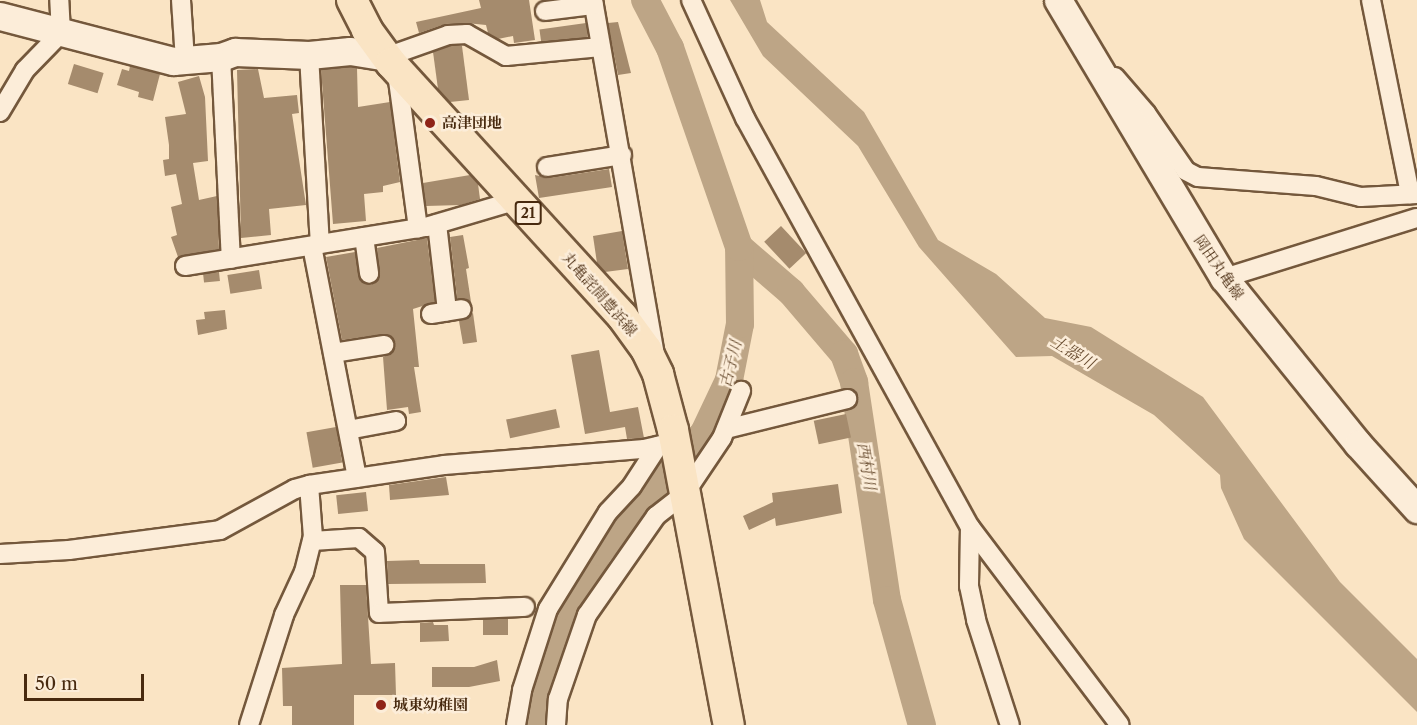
<!DOCTYPE html>
<html>
<head>
<meta charset="utf-8">
<style>
	body { margin:0 }
	#map { position:relative; width:1417px; height:725px; overflow:hidden; background:#fae4c4; font-family:"Libre Caslon Text","Noto Serif JP",serif }
	div>[style] { position:absolute }
	[style*='--x'] { left:calc(var(--x)*1px); top:calc(var(--y)*1px); width:calc(var(--w)*1px); rotate:calc(var(--a)*1deg) }
	.water>* { inset:0; background:#bda586 }
	.river>* { height:28px; margin:-14px; padding:0 14px; transform-origin:14px; border-radius:14px; background:#bda586 }
	.building>* { inset:0; background:#a58b6d; transform-origin:0 0 }
	.roads { filter:drop-shadow(2px 0 #74583c) drop-shadow(-2px 0 #74583c) drop-shadow(0 2px #74583c) drop-shadow(0 -2px #74583c) }
	.street>* { height:18px; margin:-9px; padding:0 9px; transform-origin:9px; border-radius:9px; background:#fcedd9 }
	.secondary>* { height:27px; margin:-13.5px; padding:0 13.5px; transform-origin:13.5px; border-radius:13.5px; background:#fcedd9 }
	.primary>* { height:30px; margin:-15px; padding:0 15px; transform-origin:15px; border-radius:15px; background:#fae4c4 }
	.dots>* { width:16px; height:16px; translate:-50% -50%; box-sizing:border-box; border:3px solid #fcedd9; border-radius:50% }
	span { translate:-50% -50%; white-space:nowrap; text-align:center; line-height:1.15; -webkit-text-stroke:5px #fcedd9; paint-order:stroke }
	.shield-label span { padding:2px 4px; background:#fcedd9; border:2px solid; border-radius:4px; -webkit-text-stroke-width:0 }
	.shield-label { font-size:14px; color:#482a0f; font-weight:700 }
	.poi-label { font-size:15px; color:#482a0f; font-weight:700 }
	.left { translate:0 -50%; text-align:left }
	.street-label { font-size:15px; color:#482a0f }
	.water-label { font-size:16px; color:#6b4f33; font-style:italic }
	.scale { position:absolute; left:24px; top:674px; width:120px; height:27px; box-sizing:border-box; border:3px solid #482a0f; border-top:0; padding-left:8px; font-size:18px; line-height:21px; white-space:nowrap; color:#482a0f; -webkit-text-stroke:4px #fcedd9; paint-order:stroke }
</style>
</head>
<body>
<div id="map">
	<div class="water">
		<div style="clip-path:polygon(730px 0,760px 0,767px 22px,864px 112px,938px 240px,996px 274px,1045px 318px,1091px 327px,1203px 397px,1340px 582px,1417px 659px,1417px 712px,1244px 539px,1221px 488px,1220px 475px,1154px 415px,1052px 356px,1016px 357px,919px 247px,858px 146px,763px 56px)"></div>
	</div>
	<div class="river">
		<div style="--x:739;--y:247;--w:69;--a:40.9"></div>
		<div style="--x:791;--y:292;--w:82;--a:49.5"></div>
		<div style="--x:844;--y:354;--w:30;--a:70"></div>
		<div style="--x:854;--y:382;--w:220;--a:81.4"></div>
		<div style="--x:887;--y:600;--w:130;--a:74.4"></div>
		<div style="--x:533;--y:725;--w:124;--a:-73.6"></div>
		<div style="--x:568;--y:606;--w:62;--a:-60.1"></div>
		<div style="--x:599;--y:552;--w:159;--a:-48.6"></div>
		<div style="--x:704;--y:433;--w:59;--a:-64.7"></div>
		<div style="--x:729;--y:380;--w:57;--a:-78.9"></div>
		<div style="--x:740;--y:324;--w:77;--a:-90.7"></div>
		<div style="--x:739;--y:247;--w:211;--a:-109.1"></div>
		<div style="--x:670;--y:48;--w:54;--a:-117.5"></div>
	</div>
	<div class="building">
		<div style="clip-path:polygon(479px 0,529px 0,535px 40px,514px 43px,513px 36px,498px 39px,488px 33px,486px 25px,466px 23px,445px 24px,419px 33px,416px 22px,481px 8px)"></div>
		<div style="clip-path:polygon(618px 22px,631px 73px,618px 75px,608px 23px)"></div>
		<div style="left:586px;top:23px;width:14px;height:47px;rotate:82deg"></div>
		<div style="clip-path:polygon(450px 46px,462px 46px,469px 100px,450px 102px,438px 89px,433px 52px)"></div>
		<div style="left:74px;top:64px;width:31px;height:21px;rotate:17deg"></div>
		<div style="clip-path:polygon(130px 66px,160px 74px,153px 101px,138px 97px,139px 92px,117px 85px,122px 69px,129px 71px)"></div>
		<div style="clip-path:polygon(349px 67px,357px 68px,358px 107px,390px 102px,400px 182px,383px 186px,383px 192px,364px 194px,366px 221px,333px 224px,321px 70px)"></div>
		<div style="clip-path:polygon(258px 69px,264px 98px,297px 95px,299px 113px,292px 114px,306px 205px,269px 209px,271px 235px,241px 238px,237px 70px)"></div>
		<div style="clip-path:polygon(199px 76px,205px 97px,208px 161px,193px 163px,199px 200px,217px 196px,219px 249px,178px 257px,171px 237px,177px 235px,171px 207px,182px 204px,176px 174px,165px 176px,163px 160px,169px 159px,169px 145px,165px 117px,186px 114px,178px 82px)"></div>
		<div style="clip-path:polygon(609px 169px,612px 187px,539px 198px,535px 175px,549px 178px)"></div>
		<div style="clip-path:polygon(470px 175px,478px 184px,480px 199px,461px 205px,426px 206px,423px 183px)"></div>
		<div style="left:781px;top:226px;width:37px;height:23px;rotate:47deg"></div>
		<div style="clip-path:polygon(622px 231px,628px 269px,605px 272px,597px 263px,593px 236px)"></div>
		<div style="clip-path:polygon(463px 235px,469px 268px,466px 269px,471px 302px,457px 298px,450px 237px)"></div>
		<div style="clip-path:polygon(427px 238px,435px 302px,413px 309px,419px 367px,414px 367px,421px 412px,409px 414px,408px 407px,387px 410px,383px 357px,391px 353px,395px 343px,383px 334px,342px 340px,326px 257px,355px 252px,360px 280px,371px 285px,380px 278px,377px 248px)"></div>
		<div style="left:259px;top:270px;width:19px;height:32px;rotate:81deg"></div>
		<div style="left:219px;top:272px;width:9px;height:16px;rotate:84deg"></div>
		<div style="clip-path:polygon(225px 310px,227px 329px,198px 335px,196px 320px,205px 319px,204px 312px)"></div>
		<div style="clip-path:polygon(473px 313px,477px 342px,463px 344px,459px 321px)"></div>
		<div style="clip-path:polygon(599px 350px,610px 412px,638px 407px,644px 438px,627px 439px,625px 427px,585px 434px,571px 355px)"></div>
		<div style="left:556px;top:409px;width:19px;height:51px;rotate:78deg"></div>
		<div style="left:846px;top:414px;width:24px;height:33px;rotate:78deg"></div>
		<div style="left:336px;top:427px;width:36px;height:30px;rotate:80deg"></div>
		<div style="clip-path:polygon(446px 477px,449px 495px,390px 500px,389px 485px)"></div>
		<div style="clip-path:polygon(838px 484px,842px 513px,776px 526px,775px 518px,749px 530px,743px 516px,773px 502px,772px 493px)"></div>
		<div style="left:366px;top:492px;width:19px;height:30px;rotate:84deg"></div>
		<div style="clip-path:polygon(419px 560px,420px 564px,485px 564px,486px 583px,388px 584px,387px 561px)"></div>
		<div style="clip-path:polygon(340px 585px,366px 585px,371px 664px,395px 663px,396px 695px,354px 695px,354px 725px,292px 725px,292px 706px,283px 706px,282px 668px,342px 664px)"></div>
		<div style="left:508px;top:619px;width:16px;height:25px;rotate:90deg"></div>
		<div style="clip-path:polygon(433px 622px,434px 625px,448px 625px,449px 641px,420px 642px,420px 623px)"></div>
		<div style="clip-path:polygon(497px 660px,500px 681px,469px 687px,432px 687px,432px 667px,474px 667px)"></div>
	</div>
	<div class="roads">
		<div class="street">
			<div style="--x:181;--y:0;--w:61;--a:86.2"></div>
			<div style="--x:593;--y:0;--w:361;--a:80.1"></div>
			<div style="--x:691;--y:0;--w:130;--a:65.4"></div>
			<div style="--x:745;--y:118;--w:467;--a:61.2"></div>
			<div style="--x:970;--y:527;--w:248;--a:52.9"></div>
			<div style="--x:1371;--y:0;--w:198;--a:78.6"></div>
			<div style="--x:545;--y:11;--w:49;--a:-7"></div>
			<div style="--x:309;--y:55;--w:189;--a:86.7"></div>
			<div style="--x:221;--y:57;--w:202;--a:87.2"></div>
			<div style="--x:386;--y:57;--w:66;--a:-19.5"></div>
			<div style="--x:448;--y:35;--w:19;--a:-3"></div>
			<div style="--x:467;--y:34;--w:45;--a:29.4"></div>
			<div style="--x:506;--y:56;--w:95;--a:-5.4"></div>
			<div style="--x:397;--y:73;--w:157;--a:82.3"></div>
			<div style="--x:1115;--y:77;--w:48;--a:49.3"></div>
			<div style="--x:1146;--y:113;--w:70;--a:55.4"></div>
			<div style="--x:1186;--y:171;--w:13;--a:27"></div>
			<div style="--x:1198;--y:177;--w:118;--a:4.4"></div>
			<div style="--x:1316;--y:186;--w:46;--a:13.7"></div>
			<div style="--x:1361;--y:197;--w:56;--a:-3.1"></div>
			<div style="--x:0;--y:112;--w:49;--a:-59.2"></div>
			<div style="--x:25;--y:70;--w:52;--a:-45.8"></div>
			<div style="--x:61;--y:33;--w:33;--a:-93"></div>
			<div style="--x:547;--y:167;--w:76;--a:-9.1"></div>
			<div style="--x:437;--y:224;--w:88;--a:83.4"></div>
			<div style="--x:364;--y:237;--w:37;--a:82"></div>
			<div style="--x:312;--y:246;--w:236;--a:79"></div>
			<div style="--x:185;--y:266;--w:244;--a:-9.2"></div>
			<div style="--x:426;--y:227;--w:95;--a:-16.5"></div>
			<div style="--x:1224;--y:278;--w:202;--a:-17.3"></div>
			<div style="--x:431;--y:314;--w:31;--a:-9"></div>
			<div style="--x:333;--y:353;--w:52;--a:-8.9"></div>
			<div style="--x:726;--y:429;--w:125;--a:-13.9"></div>
			<div style="--x:348;--y:430;--w:49;--a:-10.6"></div>
			<div style="--x:970;--y:527;--w:59;--a:91"></div>
			<div style="--x:969;--y:586;--w:35;--a:78"></div>
			<div style="--x:976;--y:620;--w:110;--a:72.1"></div>
			<div style="--x:312;--y:541;--w:47;--a:-3.7"></div>
			<div style="--x:359;--y:538;--w:21;--a:41"></div>
			<div style="--x:375;--y:552;--w:61;--a:86.2"></div>
			<div style="--x:379;--y:613;--w:146;--a:-2.4"></div>
			<div style="--x:0;--y:554;--w:69;--a:-3.3"></div>
			<div style="--x:69;--y:550;--w:152;--a:-7.5"></div>
			<div style="--x:220;--y:530;--w:85;--a:-28.7"></div>
			<div style="--x:295;--y:489;--w:15;--a:-16"></div>
			<div style="--x:309;--y:485;--w:136;--a:-8.4"></div>
			<div style="--x:444;--y:465;--w:201;--a:-4.6"></div>
			<div style="--x:644;--y:449;--w:32;--a:-13"></div>
			<div style="--x:249;--y:725;--w:115;--a:-72.3"></div>
			<div style="--x:284;--y:615;--w:47;--a:-65.1"></div>
			<div style="--x:304;--y:572;--w:36;--a:-76"></div>
			<div style="--x:313;--y:537;--w:52;--a:-94.4"></div>
			<div style="--x:516;--y:725;--w:36;--a:-80"></div>
			<div style="--x:522;--y:690;--w:85;--a:-72.2"></div>
			<div style="--x:548;--y:609;--w:114;--a:-58.3"></div>
			<div style="--x:608;--y:512;--w:35;--a:-47"></div>
			<div style="--x:632;--y:486;--w:48;--a:-57"></div>
			<div style="--x:556;--y:725;--w:26;--a:-86"></div>
			<div style="--x:558;--y:699;--w:89;--a:-71"></div>
			<div style="--x:587;--y:615;--w:121;--a:-55.1"></div>
			<div style="--x:656;--y:516;--w:37;--a:-38"></div>
			<div style="--x:685;--y:493;--w:66;--a:-56.1"></div>
			<div style="--x:722;--y:438;--w:51;--a:-68"></div>
		</div>
		<div class="secondary">
			<div style="--x:1058;--y:0;--w:324;--a:59.2"></div>
			<div style="--x:1224;--y:278;--w:213;--a:51.1"></div>
			<div style="--x:1358;--y:444;--w:88;--a:47.8"></div>
			<div style="--x:0;--y:16;--w:179;--a:14.6"></div>
			<div style="--x:173;--y:61;--w:48;--a:-4.8"></div>
			<div style="--x:221;--y:57;--w:15;--a:-20"></div>
			<div style="--x:235;--y:52;--w:74;--a:2.3"></div>
			<div style="--x:309;--y:55;--w:41;--a:-5.6"></div>
			<div style="--x:350;--y:51;--w:36;--a:9"></div>
		</div>
		<div class="primary">
			<div style="--x:352;--y:0;--w:34;--a:63"></div>
			<div style="--x:367;--y:30;--w:41;--a:54"></div>
			<div style="--x:391;--y:63;--w:343;--a:47.6"></div>
			<div style="--x:622;--y:316;--w:41;--a:54"></div>
			<div style="--x:646;--y:349;--w:28;--a:64"></div>
			<div style="--x:658;--y:374;--w:58;--a:75"></div>
			<div style="--x:673;--y:430;--w:300;--a:79.3"></div>
		</div>
	</div>
	<div class="dots">
		<div style="left:430px;top:123px;background:#8f2418"></div>
		<div style="left:381px;top:705px;background:#8f2418"></div>
	</div>
	<div class="shield-label">
		<span style="left:528px;top:213px">21</span>
	</div>
	<div class="poi-label">
		<span class="left" style="left:442px;top:123px">高津団地</span>
		<span class="left" style="left:393px;top:705px">城東幼稚園</span>
	</div>
	<div class="street-label">
		<span style="left:1219px;top:267px;rotate:55deg">岡田丸亀線</span>
		<span style="left:600px;top:294px;rotate:49deg">丸亀詫間豊浜線</span>
	</div>
	<div class="water-label">
		<span style="left:1073px;top:352px;rotate:31deg">土器川</span>
		<span style="left:730px;top:364px;rotate:-76deg">古子川</span>
		<span style="left:867px;top:466px;rotate:81deg">西村川</span>
	</div>
	<div class="scale">50 m</div>
</div>
</body>
</html>
